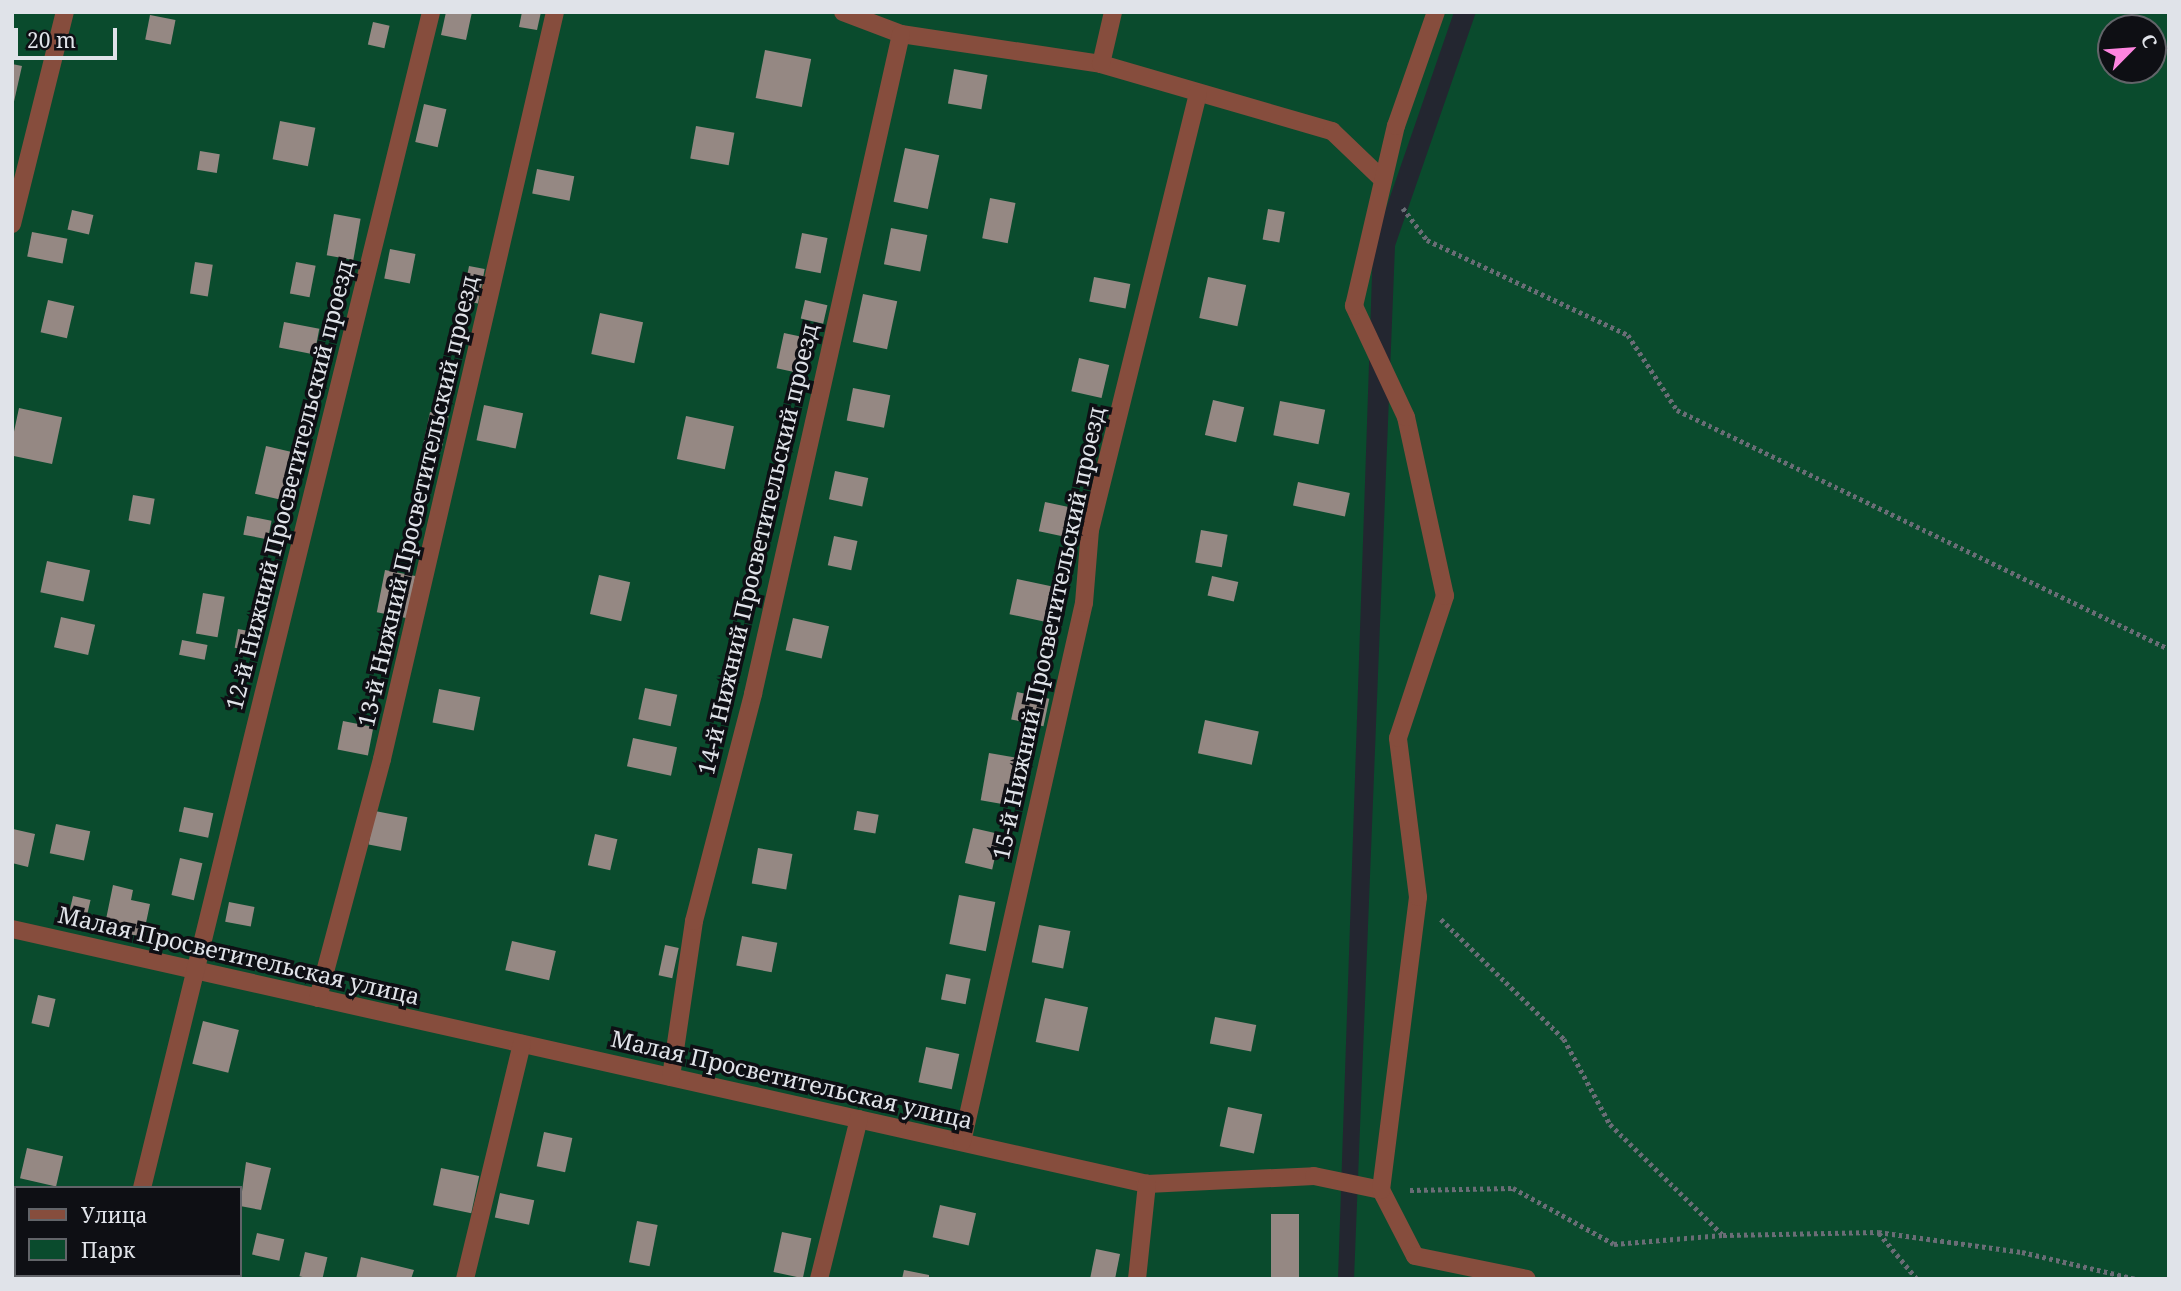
<!DOCTYPE html>
<html>
<head>
<meta charset="utf-8">
<style>
	body { margin:0 }
	#map { position:relative; width:2181px; height:1291px; overflow:hidden; background:#232630; font-family:"Noto Serif",serif }
	div>[style] { position:absolute }
	[style*='--x'] { left:calc(var(--x)*1px); top:calc(var(--y)*1px); width:calc(var(--w)*1px); rotate:calc(var(--a)*1deg) }
	.green>* { inset:0; background:#0a4b2d }
	.building>* { inset:0; background:#958883; transform-origin:0 0 }
	.path>* { height:4.5px; margin-top:-2.25px; transform-origin:0; background:repeating-linear-gradient(90deg,#6a6d76 0 3.5px,transparent 0 7px) }
	.minor>* { height:18px; margin:-9px; padding:0 9px; transform-origin:9px; border-radius:9px; background:#864d3d }
	span { translate:-50% -50%; white-space:nowrap; text-align:center; line-height:1.15; -webkit-text-stroke:7px #0e0f14; paint-order:stroke }
	.street-label { font-size:23px; color:#e0e3e9 }
	.frame { position:absolute; inset:0; border:14px solid #e0e3e9; pointer-events:none }
	.legend { position:absolute; left:14px; top:1186px; width:228px; height:91px; box-sizing:border-box; background:#0e0f14; border:2px solid #626469; margin:0; padding:9px 12px; list-style:none; font-size:21px; color:#e0e3e9 }
	.legend li { display:flex; align-items:center; gap:14px; height:35px }
	.legend b { width:35px; border:2px solid #626469 }
	.north { position:absolute; left:2097px; top:14px; width:70px; height:70px; box-sizing:border-box; background:#0e0f14; border:2px solid #626469; border-radius:50%; rotate:65deg; font-size:19px; font-weight:700; line-height:28px; text-align:center; color:#e0e3e9 }
	.north::after { content:''; display:block; margin:auto; width:24px; height:32px; background:#fe85e0; clip-path:polygon(50% 0,100% 100%,50% 72%,0 100%) }
	.scale { position:absolute; left:14px; top:28px; width:103px; height:32px; box-sizing:border-box; border:4px solid #e0e3e9; border-top:0; padding-left:9px; font-size:21px; line-height:24px; white-space:nowrap; color:#e0e3e9; -webkit-text-stroke:5px #0e0f14; paint-order:stroke }
</style>
</head>
<body>
<div id="map">
	<div class="green">
		<div style="clip-path:polygon(evenodd,12px 12px,1454px 12px,1373px 246px,1338px 1279px,12px 1279px,12px 12px,16px 1188px,240px 1188px,240px 1275px,16px 1275px,16px 1188px)"></div>
		<div style="clip-path:polygon(evenodd,1476px 12px,2169px 12px,2169px 1279px,1354px 1279px,1395px 246px,1476px 12px,2111px 28px,2153px 28px,2153px 70px,2111px 70px,2111px 28px)"></div>
	</div>
	<div class="building">
		<div style="clip-path:polygon(446px 12px,472px 12px,466px 40px,441px 35px)"></div>
		<div style="clip-path:polygon(522px 12px,541px 12px,537px 30px,519px 27px)"></div>
		<div style="left:150px;top:15px;width:26px;height:25px;rotate:11deg"></div>
		<div style="left:373px;top:22px;width:17px;height:23px;rotate:13deg"></div>
		<div style="left:765px;top:50px;width:47px;height:49px;rotate:11deg"></div>
		<div style="clip-path:polygon(12px 64px,22px 66px,13px 106px,12px 105px)"></div>
		<div style="left:954px;top:69px;width:34px;height:35px;rotate:10deg"></div>
		<div style="left:424px;top:104px;width:23px;height:39px;rotate:13deg"></div>
		<div style="left:280px;top:121px;width:36px;height:39px;rotate:11deg"></div>
		<div style="left:696px;top:126px;width:39px;height:33px;rotate:10deg"></div>
		<div style="left:905px;top:148px;width:35px;height:55px;rotate:12deg"></div>
		<div style="left:200px;top:151px;width:20px;height:19px;rotate:9deg"></div>
		<div style="left:537px;top:169px;width:38px;height:25px;rotate:11deg"></div>
		<div style="left:990px;top:198px;width:26px;height:41px;rotate:11deg"></div>
		<div style="left:1268px;top:209px;width:17px;height:31px;rotate:10deg"></div>
		<div style="left:72px;top:210px;width:22px;height:20px;rotate:13deg"></div>
		<div style="left:334px;top:214px;width:27px;height:42px;rotate:10deg"></div>
		<div style="left:891px;top:228px;width:37px;height:37px;rotate:11deg"></div>
		<div style="left:32px;top:232px;width:36px;height:25px;rotate:11deg"></div>
		<div style="left:802px;top:233px;width:26px;height:36px;rotate:11deg"></div>
		<div style="left:390px;top:249px;width:26px;height:30px;rotate:11deg"></div>
		<div style="left:195px;top:262px;width:18px;height:32px;rotate:9deg"></div>
		<div style="left:296px;top:262px;width:20px;height:32px;rotate:11deg"></div>
		<div style="left:469px;top:266px;width:16px;height:35px;rotate:11deg"></div>
		<div style="left:1094px;top:277px;width:37px;height:25px;rotate:11deg"></div>
		<div style="left:1208px;top:277px;width:39px;height:42px;rotate:12deg"></div>
		<div style="left:863px;top:294px;width:35px;height:49px;rotate:12deg"></div>
		<div style="left:48px;top:300px;width:27px;height:33px;rotate:13deg"></div>
		<div style="left:805px;top:300px;width:23px;height:19px;rotate:13deg"></div>
		<div style="left:600px;top:313px;width:44px;height:42px;rotate:12deg"></div>
		<div style="left:284px;top:322px;width:36px;height:26px;rotate:11deg"></div>
		<div style="left:784px;top:333px;width:24px;height:36px;rotate:12deg"></div>
		<div style="left:1079px;top:358px;width:31px;height:34px;rotate:13deg"></div>
		<div style="left:853px;top:388px;width:38px;height:33px;rotate:11deg"></div>
		<div style="left:1213px;top:400px;width:32px;height:36px;rotate:13deg"></div>
		<div style="left:1280px;top:401px;width:46px;height:35px;rotate:11deg"></div>
		<div style="left:484px;top:405px;width:40px;height:36px;rotate:12deg"></div>
		<div style="left:19px;top:408px;width:44px;height:48px;rotate:12deg"></div>
		<div style="left:430px;top:412px;width:19px;height:35px;rotate:12deg"></div>
		<div style="left:686px;top:416px;width:49px;height:44px;rotate:12deg"></div>
		<div style="left:266px;top:446px;width:32px;height:49px;rotate:13deg"></div>
		<div style="left:835px;top:471px;width:34px;height:29px;rotate:12deg"></div>
		<div style="left:1298px;top:482px;width:53px;height:24px;rotate:12deg"></div>
		<div style="left:133px;top:495px;width:22px;height:26px;rotate:10deg"></div>
		<div style="left:1045px;top:502px;width:29px;height:30px;rotate:12deg"></div>
		<div style="left:247px;top:516px;width:25px;height:19px;rotate:11deg"></div>
		<div style="left:1201px;top:530px;width:27px;height:33px;rotate:10deg"></div>
		<div style="left:834px;top:536px;width:24px;height:30px;rotate:12deg"></div>
		<div style="left:47px;top:561px;width:44px;height:32px;rotate:12deg"></div>
		<div style="left:385px;top:570px;width:31px;height:43px;rotate:11deg"></div>
		<div style="left:599px;top:575px;width:32px;height:40px;rotate:13deg"></div>
		<div style="left:1212px;top:576px;width:27px;height:20px;rotate:13deg"></div>
		<div style="left:1017px;top:579px;width:35px;height:36px;rotate:12deg"></div>
		<div style="left:203px;top:593px;width:22px;height:41px;rotate:10deg"></div>
		<div style="left:61px;top:617px;width:35px;height:31px;rotate:13deg"></div>
		<div style="left:793px;top:618px;width:37px;height:33px;rotate:13deg"></div>
		<div style="left:238px;top:629px;width:17px;height:19px;rotate:10deg"></div>
		<div style="left:182px;top:640px;width:26px;height:15px;rotate:11deg"></div>
		<div style="left:645px;top:688px;width:33px;height:32px;rotate:12deg"></div>
		<div style="left:439px;top:689px;width:42px;height:34px;rotate:11deg"></div>
		<div style="left:1017px;top:692px;width:33px;height:28px;rotate:12deg"></div>
		<div style="left:1205px;top:720px;width:55px;height:34px;rotate:12deg"></div>
		<div style="left:343px;top:721px;width:31px;height:29px;rotate:11deg"></div>
		<div style="left:633px;top:738px;width:45px;height:29px;rotate:12deg"></div>
		<div style="left:989px;top:753px;width:35px;height:48px;rotate:10deg"></div>
		<div style="left:184px;top:807px;width:30px;height:25px;rotate:12deg"></div>
		<div style="left:375px;top:811px;width:33px;height:34px;rotate:11deg"></div>
		<div style="left:857px;top:811px;width:22px;height:19px;rotate:10deg"></div>
		<div style="left:56px;top:824px;width:35px;height:30px;rotate:12deg"></div>
		<div style="left:973px;top:828px;width:28px;height:36px;rotate:13deg"></div>
		<div style="clip-path:polygon(13px 829px,35px 834px,28px 867px,12px 863px)"></div>
		<div style="left:595px;top:834px;width:23px;height:32px;rotate:13deg"></div>
		<div style="left:758px;top:848px;width:35px;height:36px;rotate:10deg"></div>
		<div style="left:180px;top:858px;width:23px;height:38px;rotate:13deg"></div>
		<div style="clip-path:polygon(113px 885px,133px 890px,131px 900px,150px 904px,143px 937px,104px 929px)"></div>
		<div style="left:959px;top:895px;width:37px;height:50px;rotate:11deg"></div>
		<div style="left:73px;top:896px;width:18px;height:24px;rotate:13deg"></div>
		<div style="left:229px;top:902px;width:26px;height:20px;rotate:11deg"></div>
		<div style="left:1039px;top:925px;width:32px;height:38px;rotate:11deg"></div>
		<div style="left:742px;top:936px;width:36px;height:30px;rotate:11deg"></div>
		<div style="left:512px;top:941px;width:45px;height:30px;rotate:13deg"></div>
		<div style="left:665px;top:945px;width:14px;height:31px;rotate:12deg"></div>
		<div style="left:946px;top:974px;width:25px;height:26px;rotate:11deg"></div>
		<div style="left:38px;top:995px;width:18px;height:29px;rotate:13deg"></div>
		<div style="left:1045px;top:998px;width:44px;height:45px;rotate:12deg"></div>
		<div style="left:1215px;top:1017px;width:42px;height:27px;rotate:11deg"></div>
		<div style="left:203px;top:1021px;width:37px;height:44px;rotate:14deg"></div>
		<div style="left:926px;top:1047px;width:34px;height:36px;rotate:12deg"></div>
		<div style="left:1228px;top:1107px;width:35px;height:40px;rotate:12deg"></div>
		<div style="left:544px;top:1132px;width:29px;height:35px;rotate:12deg"></div>
		<div style="left:27px;top:1148px;width:37px;height:31px;rotate:13deg"></div>
		<div style="clip-path:polygon(246px 1162px,271px 1168px,261px 1210px,240px 1206px)"></div>
		<div style="left:441px;top:1168px;width:39px;height:38px;rotate:12deg"></div>
		<div style="left:500px;top:1193px;width:35px;height:25px;rotate:12deg"></div>
		<div style="left:940px;top:1205px;width:37px;height:33px;rotate:13deg"></div>
		<div style="left:1271px;top:1214px;width:28px;height:65px"></div>
		<div style="left:637px;top:1221px;width:21px;height:42px;rotate:11deg"></div>
		<div style="left:782px;top:1232px;width:30px;height:41px;rotate:12deg"></div>
		<div style="left:257px;top:1233px;width:28px;height:22px;rotate:13deg"></div>
		<div style="clip-path:polygon(1096px 1249px,1120px 1254px,1115px 1279px,1090px 1279px)"></div>
		<div style="left:305px;top:1252px;width:23px;height:25px;rotate:13deg"></div>
		<div style="clip-path:polygon(361px 1257px,414px 1270px,411px 1279px,356px 1279px)"></div>
		<div style="clip-path:polygon(904px 1270px,929px 1275px,929px 1279px,902px 1279px)"></div>
	</div>
	<div class="path">
		<div style="--x:1403;--y:208;--w:40;--a:53"></div>
		<div style="--x:1427;--y:240;--w:222;--a:25.3"></div>
		<div style="--x:1628;--y:335;--w:90;--a:56.8"></div>
		<div style="--x:1677;--y:410;--w:547;--a:25.91"></div>
		<div style="--x:1441;--y:919;--w:172;--a:44.3"></div>
		<div style="--x:1564;--y:1039;--w:97;--a:61.6"></div>
		<div style="--x:1610;--y:1124;--w:157;--a:44.5"></div>
		<div style="--x:1410;--y:1190;--w:103;--a:-1.1"></div>
		<div style="--x:1513;--y:1188;--w:115;--a:29"></div>
		<div style="--x:1614;--y:1244;--w:109;--a:-4.7"></div>
		<div style="--x:1723;--y:1235;--w:155;--a:-1.1"></div>
		<div style="--x:1878;--y:1232;--w:145;--a:7.9"></div>
		<div style="--x:2022;--y:1252;--w:117;--a:13.3"></div>
		<div style="--x:1879;--y:1233;--w:60;--a:50.4"></div>
	</div>
	<div class="minor">
		<div style="--x:843;--y:12;--w:62;--a:20.8"></div>
		<div style="--x:901;--y:34;--w:202;--a:8.5"></div>
		<div style="--x:1101;--y:64;--w:241;--a:16.2"></div>
		<div style="--x:1332;--y:131;--w:69;--a:43.8"></div>
		<div style="--x:1101;--y:64;--w:53;--a:-77"></div>
		<div style="--x:12;--y:224;--w:219;--a:-76"></div>
		<div style="--x:12;--y:929;--w:1163;--a:12.66"></div>
		<div style="--x:1147;--y:1184;--w:167;--a:-2.7"></div>
		<div style="--x:1314;--y:1176;--w:68;--a:11.8"></div>
		<div style="--x:1381;--y:1190;--w:74;--a:62.7"></div>
		<div style="--x:1415;--y:1256;--w:114;--a:11.6"></div>
		<div style="--x:318;--y:998;--w:247;--a:-75"></div>
		<div style="--x:382;--y:759;--w:767;--a:-76.96"></div>
		<div style="--x:671;--y:1077;--w:158;--a:-81.6"></div>
		<div style="--x:694;--y:921;--w:235;--a:-75.4"></div>
		<div style="--x:753;--y:694;--w:676;--a:-77.36"></div>
		<div style="--x:962;--y:1142;--w:553;--a:-77.25"></div>
		<div style="--x:1084;--y:603;--w:73;--a:-85.3"></div>
		<div style="--x:1090;--y:530;--w:449;--a:-76.1"></div>
		<div style="--x:142;--y:1188;--w:1211;--a:-76.19"></div>
		<div style="--x:1381;--y:1190;--w:295;--a:-82.8"></div>
		<div style="--x:1418;--y:897;--w:160;--a:-97.2"></div>
		<div style="--x:1398;--y:738;--w:150;--a:-71.7"></div>
		<div style="--x:1445;--y:596;--w:183;--a:-102.3"></div>
		<div style="--x:1406;--y:417;--w:123;--a:-115.1"></div>
		<div style="--x:1354;--y:306;--w:185;--a:-76.9"></div>
		<div style="--x:1396;--y:126;--w:121;--a:-70.7"></div>
		<div style="--x:120;--y:1279;--w:4;--a:-76"></div>
		<div style="--x:465;--y:1279;--w:242;--a:-76.4"></div>
		<div style="--x:819;--y:1279;--w:165;--a:-76"></div>
		<div style="--x:1137;--y:1279;--w:96;--a:-84"></div>
	</div>
	<div class="street-label">
		<span style="left:289px;top:485px;rotate:-76deg">12-й Нижний Просветительский проезд</span>
		<span style="left:417px;top:501px;rotate:-77deg">13-й Нижний Просветительский проезд</span>
		<span style="left:757px;top:549px;rotate:-77deg">14-й Нижний Просветительский проезд</span>
		<span style="left:1048px;top:633px;rotate:-78deg">15-й Нижний Просветительский проезд</span>
		<span style="left:239px;top:955px;rotate:13deg">Малая Просветительская улица</span>
		<span style="left:792px;top:1079px;rotate:13deg">Малая Просветительская улица</span>
	</div>
	<div class="frame"></div>
	<ul class="legend">
	<li><b style="height:9px;background:#864d3d"></b>Улица</li>
	<li><b style="height:19px;background:#0a4b2d"></b>Парк</li>
	</ul>
	<div class="north">С</div>
	<div class="scale">20 m</div>
</div>
</body>
</html>
